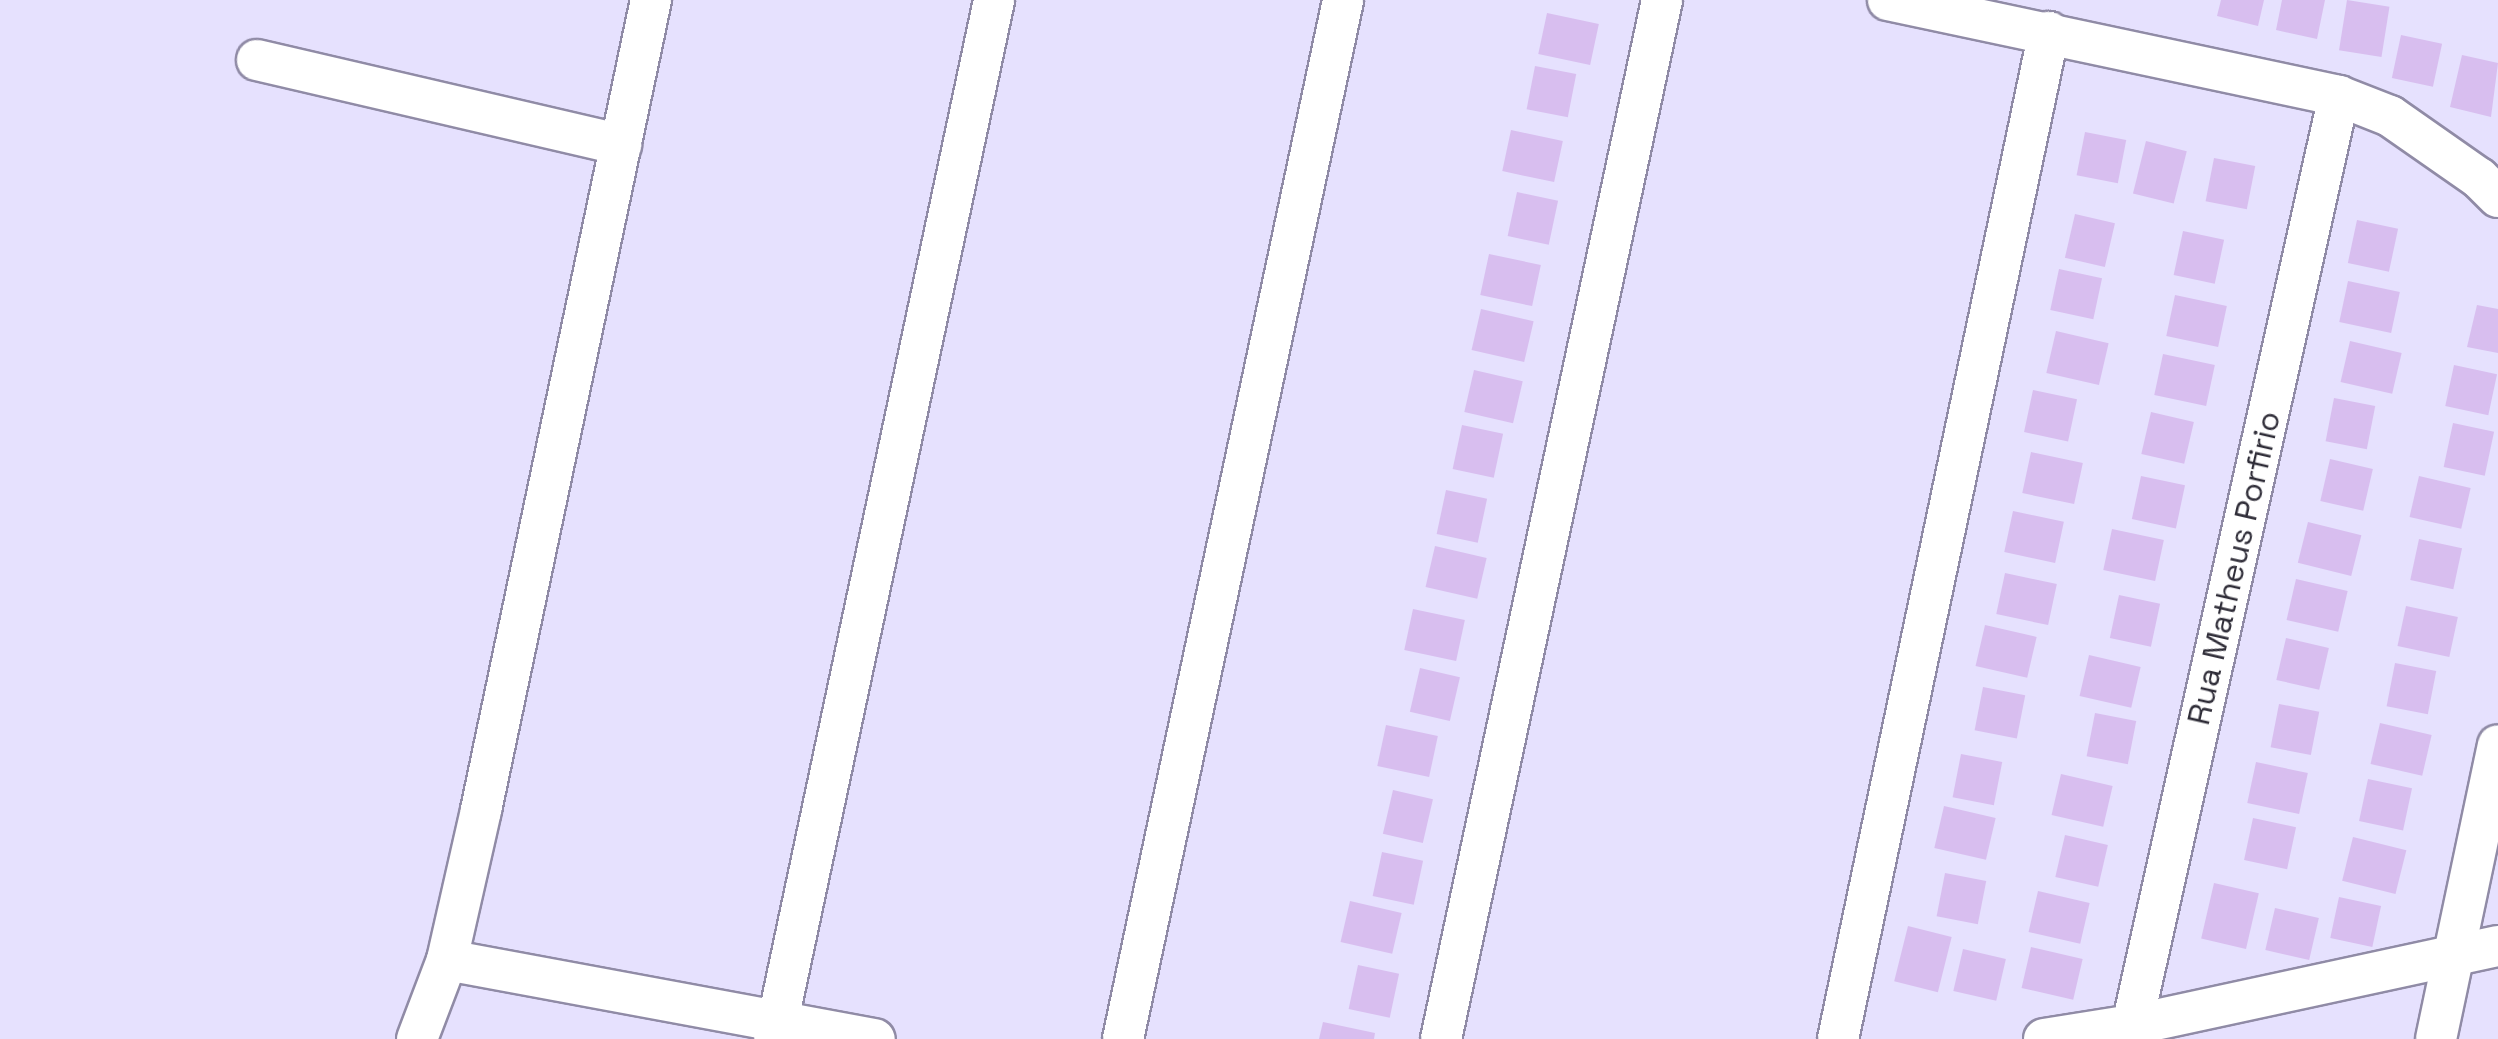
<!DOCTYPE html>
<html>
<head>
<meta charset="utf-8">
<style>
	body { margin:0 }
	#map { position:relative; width:2498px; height:1039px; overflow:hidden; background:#e6e1fe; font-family:"Space Grotesk",sans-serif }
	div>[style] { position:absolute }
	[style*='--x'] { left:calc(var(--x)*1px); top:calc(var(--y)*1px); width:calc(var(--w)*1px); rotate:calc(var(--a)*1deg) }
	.building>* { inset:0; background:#d8beef; transform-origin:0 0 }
	.roads { filter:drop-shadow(2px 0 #908ba6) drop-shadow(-2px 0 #908ba6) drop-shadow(0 2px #908ba6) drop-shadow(0 -2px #908ba6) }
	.minor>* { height:40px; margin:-20px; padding:0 20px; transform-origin:20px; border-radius:20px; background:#fff }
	span { translate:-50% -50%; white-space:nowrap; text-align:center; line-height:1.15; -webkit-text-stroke:9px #fff; paint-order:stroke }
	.street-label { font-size:32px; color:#2f2d38 }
</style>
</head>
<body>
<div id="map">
	<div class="building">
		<div style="clip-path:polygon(2221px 0,2264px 0,2258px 26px,2217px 16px)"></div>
		<div style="clip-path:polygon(2282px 0,2325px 0,2317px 39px,2276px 30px)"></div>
		<div style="left:2347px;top:0;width:43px;height:51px;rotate:9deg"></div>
		<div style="left:1547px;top:13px;width:53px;height:42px;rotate:12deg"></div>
		<div style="left:2401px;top:35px;width:42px;height:44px;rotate:12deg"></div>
		<div style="clip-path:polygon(2462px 55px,2498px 63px,2491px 117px,2450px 107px)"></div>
		<div style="left:1535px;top:66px;width:42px;height:44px;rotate:11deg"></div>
		<div style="left:1511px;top:130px;width:53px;height:42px;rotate:12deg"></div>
		<div style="left:2085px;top:132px;width:42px;height:44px;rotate:11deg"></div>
		<div style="left:2146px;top:141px;width:42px;height:54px;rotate:14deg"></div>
		<div style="left:2214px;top:158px;width:42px;height:44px;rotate:11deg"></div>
		<div style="left:1517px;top:192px;width:42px;height:45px;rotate:12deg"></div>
		<div style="left:2075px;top:214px;width:41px;height:45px;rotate:13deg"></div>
		<div style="left:2357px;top:220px;width:42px;height:44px;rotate:12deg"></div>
		<div style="left:2183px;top:231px;width:42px;height:45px;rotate:12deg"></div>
		<div style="left:1489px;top:254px;width:53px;height:42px;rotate:12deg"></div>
		<div style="left:2059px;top:269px;width:44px;height:42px;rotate:12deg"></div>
		<div style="left:2348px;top:281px;width:53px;height:42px;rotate:12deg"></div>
		<div style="left:2175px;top:295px;width:53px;height:42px;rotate:12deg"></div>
		<div style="clip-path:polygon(2477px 305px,2498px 309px,2498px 353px,2467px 347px)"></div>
		<div style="left:1481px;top:309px;width:54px;height:42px;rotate:13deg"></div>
		<div style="left:2056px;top:331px;width:54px;height:43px;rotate:13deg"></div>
		<div style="left:2350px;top:341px;width:53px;height:42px;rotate:13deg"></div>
		<div style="left:2163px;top:354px;width:53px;height:42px;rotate:12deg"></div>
		<div style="left:2454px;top:365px;width:44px;height:42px;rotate:12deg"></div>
		<div style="left:1474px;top:370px;width:50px;height:43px;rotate:13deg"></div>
		<div style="left:2033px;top:390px;width:45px;height:43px;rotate:12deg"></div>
		<div style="left:2334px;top:398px;width:42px;height:44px;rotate:11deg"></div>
		<div style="left:2151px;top:412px;width:44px;height:43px;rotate:13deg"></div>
		<div style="left:2453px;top:423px;width:42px;height:45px;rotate:12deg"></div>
		<div style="left:1462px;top:425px;width:42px;height:45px;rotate:12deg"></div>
		<div style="left:2031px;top:452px;width:53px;height:42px;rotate:12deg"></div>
		<div style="left:2330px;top:459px;width:44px;height:43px;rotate:13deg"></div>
		<div style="left:2141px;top:476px;width:45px;height:44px;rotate:12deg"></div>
		<div style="left:2419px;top:476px;width:53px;height:42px;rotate:13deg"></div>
		<div style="left:1446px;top:490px;width:42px;height:45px;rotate:12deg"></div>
		<div style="left:2013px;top:511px;width:52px;height:42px;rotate:12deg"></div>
		<div style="left:2308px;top:522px;width:55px;height:42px;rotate:14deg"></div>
		<div style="left:2112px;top:529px;width:53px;height:42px;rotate:12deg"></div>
		<div style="left:2419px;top:539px;width:44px;height:42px;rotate:12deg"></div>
		<div style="left:1435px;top:546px;width:53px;height:42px;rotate:13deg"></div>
		<div style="left:2005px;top:573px;width:53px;height:42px;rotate:12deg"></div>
		<div style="left:2296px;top:579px;width:53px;height:42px;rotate:13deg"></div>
		<div style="left:2119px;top:595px;width:42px;height:44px;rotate:12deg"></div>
		<div style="left:2406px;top:606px;width:53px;height:41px;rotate:12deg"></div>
		<div style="left:1413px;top:609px;width:53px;height:42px;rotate:12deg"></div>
		<div style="left:1985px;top:625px;width:53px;height:42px;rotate:13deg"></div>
		<div style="left:2286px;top:638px;width:44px;height:43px;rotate:13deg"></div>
		<div style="left:2089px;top:655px;width:53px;height:42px;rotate:13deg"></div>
		<div style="left:2395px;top:663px;width:42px;height:44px;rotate:11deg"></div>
		<div style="left:1420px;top:668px;width:41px;height:45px;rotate:13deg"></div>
		<div style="left:1983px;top:687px;width:43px;height:44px;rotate:11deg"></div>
		<div style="left:2279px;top:704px;width:41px;height:44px;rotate:11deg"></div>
		<div style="left:2095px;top:713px;width:42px;height:44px;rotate:11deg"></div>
		<div style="left:2380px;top:723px;width:53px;height:42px;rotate:13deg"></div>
		<div style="left:1386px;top:725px;width:53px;height:42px;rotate:12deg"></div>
		<div style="left:1961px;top:754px;width:42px;height:44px;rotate:11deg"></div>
		<div style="left:2256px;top:762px;width:53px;height:42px;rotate:12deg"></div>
		<div style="left:2061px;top:774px;width:53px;height:42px;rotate:13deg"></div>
		<div style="left:2368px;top:779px;width:45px;height:43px;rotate:12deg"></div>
		<div style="left:1393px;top:790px;width:41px;height:45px;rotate:13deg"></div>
		<div style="left:1944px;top:806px;width:53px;height:43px;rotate:13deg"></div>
		<div style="left:2253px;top:818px;width:44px;height:43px;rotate:12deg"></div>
		<div style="left:2065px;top:835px;width:44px;height:43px;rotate:13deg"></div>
		<div style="left:2353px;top:837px;width:55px;height:45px;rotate:14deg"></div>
		<div style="left:1382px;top:852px;width:42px;height:45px;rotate:12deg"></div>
		<div style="left:1945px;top:873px;width:42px;height:44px;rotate:11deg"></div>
		<div style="left:2214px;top:883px;width:46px;height:57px;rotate:13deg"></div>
		<div style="left:2038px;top:891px;width:53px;height:42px;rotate:13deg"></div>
		<div style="left:2339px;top:897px;width:43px;height:42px;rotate:12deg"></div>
		<div style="left:1350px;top:901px;width:53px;height:42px;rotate:13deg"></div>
		<div style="left:2275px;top:908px;width:45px;height:43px;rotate:13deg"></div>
		<div style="left:1908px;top:926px;width:45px;height:57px;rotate:14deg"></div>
		<div style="left:2031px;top:947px;width:53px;height:42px;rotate:13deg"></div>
		<div style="left:1963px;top:949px;width:44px;height:43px;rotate:13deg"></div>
		<div style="left:1358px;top:965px;width:42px;height:45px;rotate:12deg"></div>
		<div style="clip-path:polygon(1323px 1022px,1375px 1033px,1374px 1039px,1319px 1039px)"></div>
	</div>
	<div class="roads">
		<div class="minor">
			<div style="--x:1888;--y:0;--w:461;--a:12"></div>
			<div style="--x:2339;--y:96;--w:55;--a:21.4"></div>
			<div style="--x:2390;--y:116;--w:108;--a:34.9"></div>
			<div style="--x:2479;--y:178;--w:27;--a:45"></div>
			<div style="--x:257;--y:60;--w:374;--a:13.1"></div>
			<div style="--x:447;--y:960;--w:435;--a:10.5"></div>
			<div style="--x:417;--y:1039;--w:85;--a:-69.2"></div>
			<div style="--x:447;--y:960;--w:154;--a:-77.2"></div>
			<div style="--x:481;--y:810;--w:828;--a:-78.15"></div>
			<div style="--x:774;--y:1039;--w:1062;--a:-78.04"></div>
			<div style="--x:1123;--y:1039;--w:1062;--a:-78.04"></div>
			<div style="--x:1441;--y:1039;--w:1062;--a:-77.99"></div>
			<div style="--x:1838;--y:1039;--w:1029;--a:-78.17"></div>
			<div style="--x:2044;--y:1039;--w:89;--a:-9"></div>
			<div style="--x:2132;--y:1025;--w:374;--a:-12.2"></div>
			<div style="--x:2129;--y:1039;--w:966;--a:-77.45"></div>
			<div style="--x:2436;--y:1039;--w:300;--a:-78.1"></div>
		</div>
	</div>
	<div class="street-label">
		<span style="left:2234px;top:568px;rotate:-77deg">Rua Matheus Porfirio</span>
	</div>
</div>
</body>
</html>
